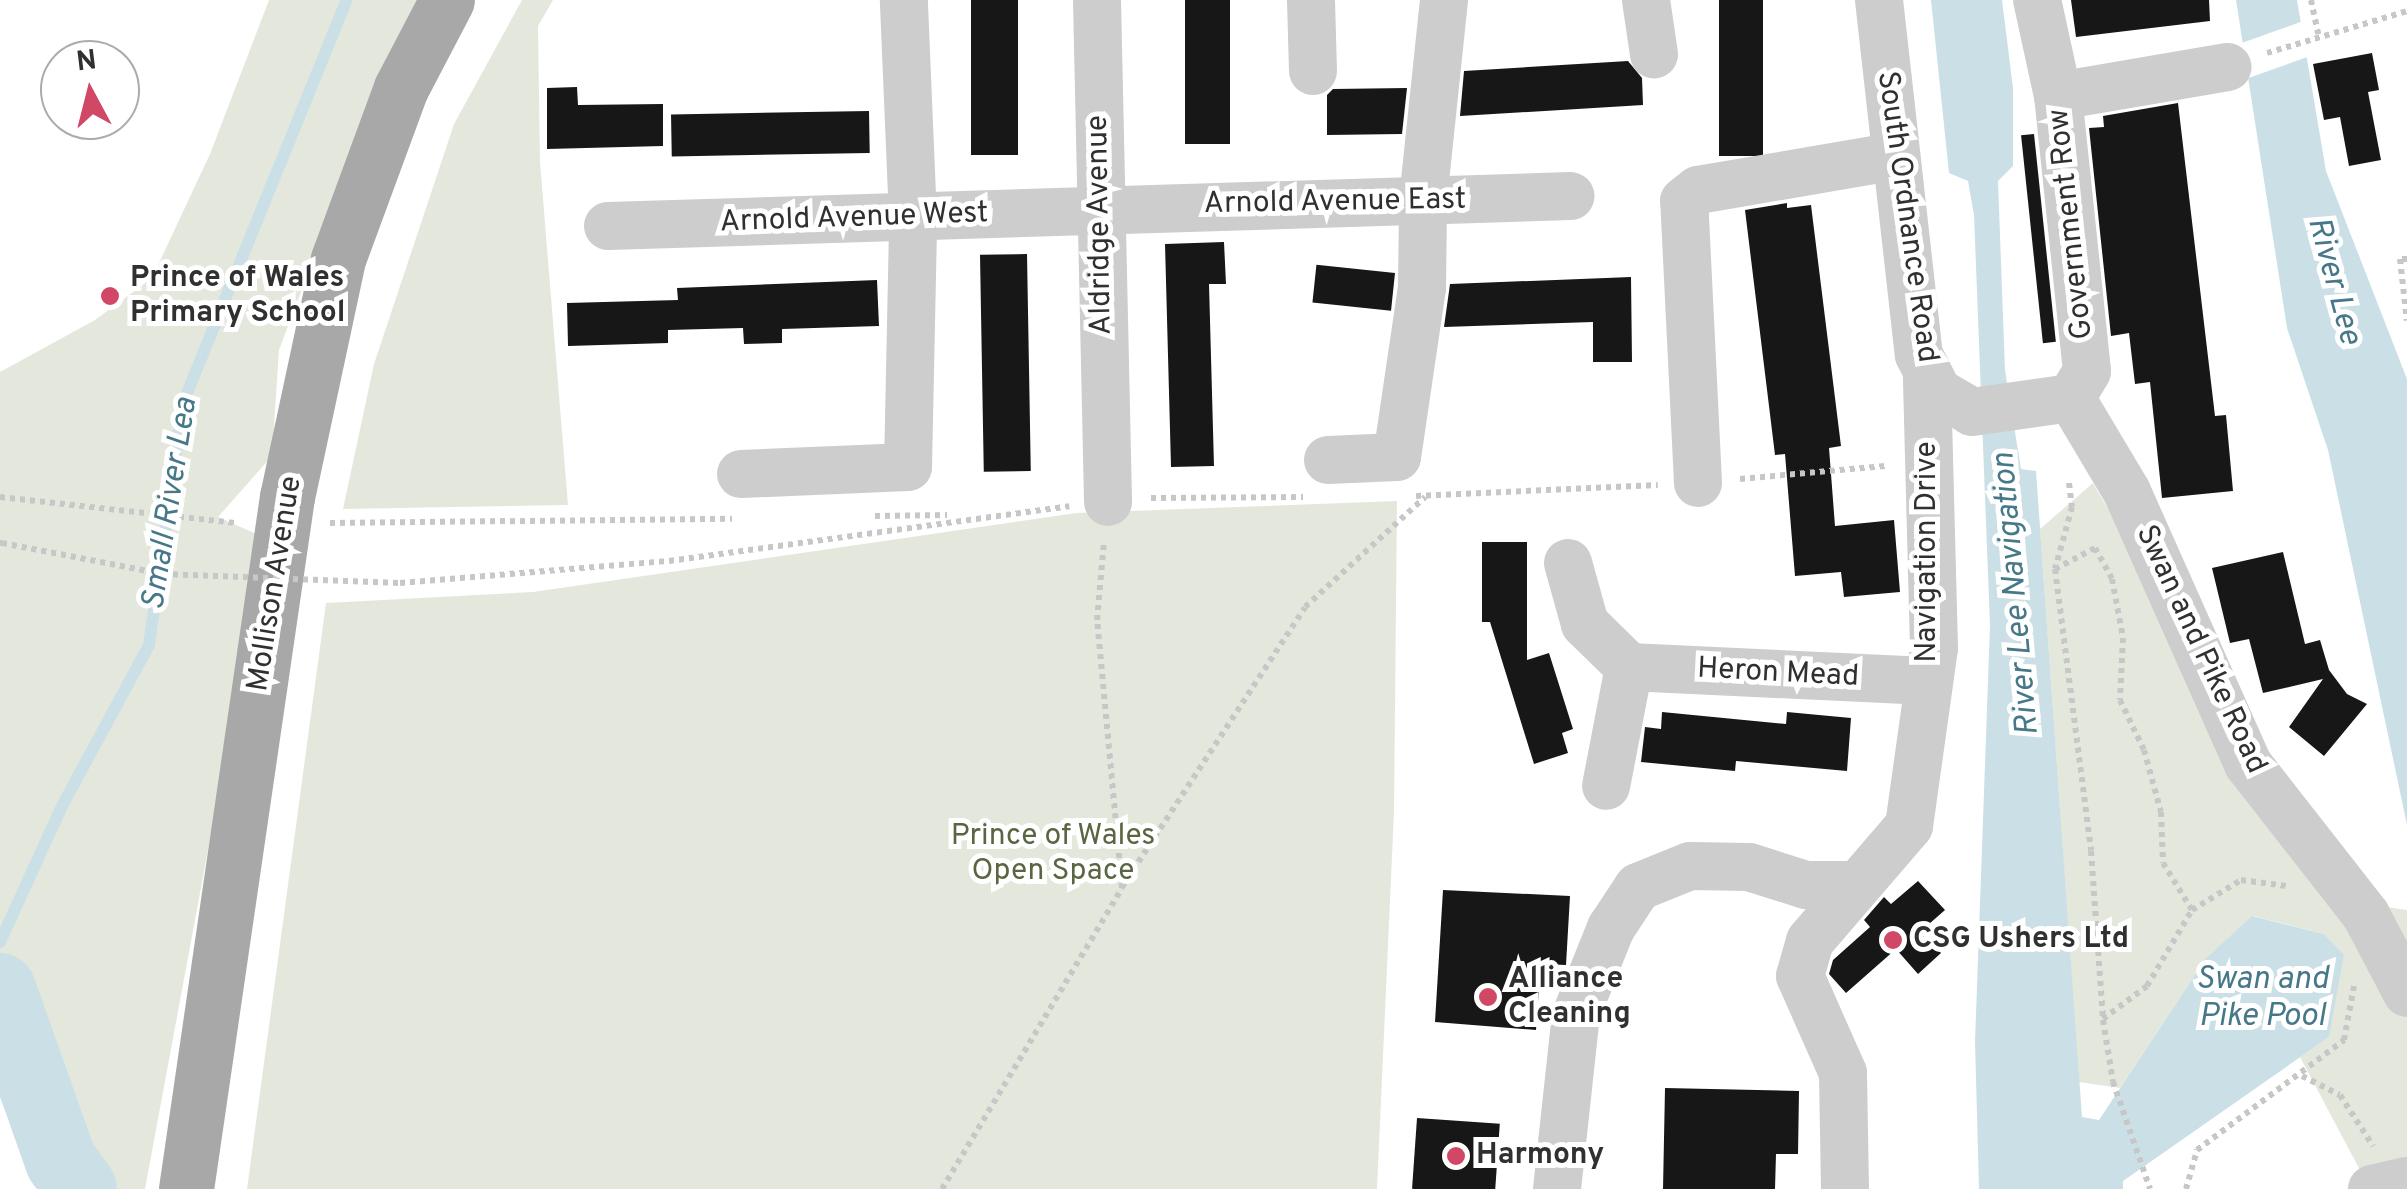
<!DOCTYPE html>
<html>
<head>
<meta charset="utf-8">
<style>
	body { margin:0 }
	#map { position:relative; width:2407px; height:1189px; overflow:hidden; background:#fff; font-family:Overpass,sans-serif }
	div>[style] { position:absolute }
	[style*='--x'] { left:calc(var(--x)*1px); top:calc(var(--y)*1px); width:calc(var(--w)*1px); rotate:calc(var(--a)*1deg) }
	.green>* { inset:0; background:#e4e8dc }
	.water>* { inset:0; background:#cbe0e6 }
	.pier>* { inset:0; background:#fff }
	.stream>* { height:12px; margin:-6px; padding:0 6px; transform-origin:6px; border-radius:6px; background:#cbe0e6 }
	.river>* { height:72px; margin:-36px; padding:0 36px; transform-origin:36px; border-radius:36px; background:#cbe0e6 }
	.building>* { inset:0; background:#171717; transform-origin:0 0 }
	.path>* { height:6px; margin-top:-3px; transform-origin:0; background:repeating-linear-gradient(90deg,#c7c7c7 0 5px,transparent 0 10px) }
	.minor>* { height:48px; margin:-24px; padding:0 24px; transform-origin:24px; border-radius:24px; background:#cdcdcd }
	.major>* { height:55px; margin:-27.5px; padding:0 27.5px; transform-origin:27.5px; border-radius:27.5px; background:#a8a8a8 }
	.path-bridge>* { height:6px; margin-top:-3px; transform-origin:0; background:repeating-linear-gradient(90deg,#c7c7c7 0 5px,transparent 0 10px) }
	.dots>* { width:28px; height:28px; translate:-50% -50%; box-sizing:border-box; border:5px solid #fff; border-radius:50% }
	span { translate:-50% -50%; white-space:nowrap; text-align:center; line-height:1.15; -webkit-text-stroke:10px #fff; paint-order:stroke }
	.street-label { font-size:30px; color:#303030 }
	.poi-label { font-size:30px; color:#303030; font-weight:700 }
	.left { translate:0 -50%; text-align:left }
	.park-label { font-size:30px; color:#586642 }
	.water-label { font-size:32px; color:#477888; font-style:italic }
	.north { position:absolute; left:40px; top:40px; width:100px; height:100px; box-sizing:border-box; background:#fff; border:2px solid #acacac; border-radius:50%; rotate:353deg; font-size:28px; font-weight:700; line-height:40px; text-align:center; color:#303030 }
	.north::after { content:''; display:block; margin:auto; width:35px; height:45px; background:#d04866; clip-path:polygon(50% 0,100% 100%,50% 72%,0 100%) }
</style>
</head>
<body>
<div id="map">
	<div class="green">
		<div style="clip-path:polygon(269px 0,426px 0,363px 129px,279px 350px,272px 456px,218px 517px,266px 538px,145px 1189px,55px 1189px,0 1045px,0 372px,95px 320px,152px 278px,210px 154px)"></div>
		<div style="clip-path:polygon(522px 0,553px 0,538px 26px,540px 162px,568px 505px,343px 509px,374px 364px,454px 124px)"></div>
		<div style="clip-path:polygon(2093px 483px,2338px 900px,2407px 910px,2407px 1165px,2361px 1172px,2300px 1057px,2329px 1037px,2324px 934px,2253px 916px,2206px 958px,2120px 1088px,2079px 1082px,2040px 529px)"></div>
		<div style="clip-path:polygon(1397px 501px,1394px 812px,1377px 1189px,247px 1189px,326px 603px,533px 592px,1076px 513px)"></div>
	</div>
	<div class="water">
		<div style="clip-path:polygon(1931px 0,2002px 0,2013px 88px,2013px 166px,1998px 181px,2005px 370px,2021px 469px,2036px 471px,2082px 1117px,2099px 1120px,2206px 958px,2252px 916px,2324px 934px,2344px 955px,2329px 1037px,2123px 1181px,2123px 1189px,1979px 1189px,1975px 1042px,1990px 625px,1974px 215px,1968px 181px,1949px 173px)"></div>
		<div style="clip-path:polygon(2236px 0,2297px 0,2326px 171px,2407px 379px,2407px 825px,2328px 450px,2287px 328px)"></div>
	</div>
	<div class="pier">
		<div style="clip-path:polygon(2306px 20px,2313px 55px,2240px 81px,2236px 45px)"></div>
	</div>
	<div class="stream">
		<div style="--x:0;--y:942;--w:149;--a:-65.5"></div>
		<div style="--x:62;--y:806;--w:183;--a:-61.6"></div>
		<div style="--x:149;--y:645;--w:244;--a:-82"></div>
		<div style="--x:183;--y:403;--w:435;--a:-67.9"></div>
	</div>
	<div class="river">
		<div style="--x:0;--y:989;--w:182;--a:70.5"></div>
		<div style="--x:61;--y:1161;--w:34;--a:54"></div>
	</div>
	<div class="building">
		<div style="left:971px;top:0;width:47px;height:155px"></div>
		<div style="left:1185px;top:0;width:45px;height:144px"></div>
		<div style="left:1719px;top:0;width:44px;height:156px"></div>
		<div style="clip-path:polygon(2071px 0,2209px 0,2210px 21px,2076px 37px)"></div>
		<div style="clip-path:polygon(2372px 53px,2379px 90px,2368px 92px,2381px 160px,2349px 166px,2340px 117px,2324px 120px,2313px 64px)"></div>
		<div style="clip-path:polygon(1628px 61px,1642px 78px,1643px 105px,1460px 116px,1464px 71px)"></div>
		<div style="clip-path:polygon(577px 87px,578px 105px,663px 104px,663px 146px,547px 149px,547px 88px)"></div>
		<div style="clip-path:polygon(1407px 88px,1402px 134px,1327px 135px,1327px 95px,1333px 89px)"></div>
		<div style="clip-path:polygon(2178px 103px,2215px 416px,2226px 415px,2233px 491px,2162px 498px,2150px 382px,2135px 384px,2129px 333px,2111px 336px,2089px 128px,2104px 127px,2103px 116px)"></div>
		<div style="left:869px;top:111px;width:42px;height:198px;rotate:89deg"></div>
		<div style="left:2034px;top:134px;width:209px;height:13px;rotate:84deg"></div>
		<div style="clip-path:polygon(1787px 203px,1787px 208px,1811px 205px,1841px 446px,1829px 448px,1835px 526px,1894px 520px,1900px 592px,1844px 597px,1841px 572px,1795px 576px,1785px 454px,1775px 455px,1745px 210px)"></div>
		<div style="clip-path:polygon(1224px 242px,1226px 284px,1209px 284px,1214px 466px,1171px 467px,1165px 244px)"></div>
		<div style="left:1027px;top:254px;width:217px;height:47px;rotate:89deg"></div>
		<div style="left:1395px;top:273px;width:38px;height:79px;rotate:96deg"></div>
		<div style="clip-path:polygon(1631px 277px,1632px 362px,1593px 362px,1593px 322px,1444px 327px,1450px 284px)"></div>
		<div style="clip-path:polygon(877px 280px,879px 326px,782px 329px,782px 343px,744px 344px,743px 328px,668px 330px,668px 343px,568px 346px,567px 303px,678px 300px,677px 288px)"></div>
		<div style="clip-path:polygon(1482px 542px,1527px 542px,1527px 660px,1549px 653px,1573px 729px,1562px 733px,1568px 753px,1534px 764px,1490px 622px,1482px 622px)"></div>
		<div style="clip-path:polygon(2283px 552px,2305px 644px,2320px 640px,2329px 670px,2347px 694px,2367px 704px,2324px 756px,2289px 727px,2323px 679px,2263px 693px,2249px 639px,2230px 643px,2212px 568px)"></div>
		<div style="clip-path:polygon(1662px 712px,1786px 724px,1787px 712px,1851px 718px,1847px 771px,1736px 761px,1735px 771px,1641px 762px,1645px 727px,1661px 729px)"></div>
		<div style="clip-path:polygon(1918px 881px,1945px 910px,1921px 931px,1941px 953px,1918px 974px,1896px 949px,1846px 993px,1829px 974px,1833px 960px,1870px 927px,1864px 920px,1884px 897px,1891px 904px)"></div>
		<div style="clip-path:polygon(1443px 890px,1570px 896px,1566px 965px,1541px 964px,1536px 1030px,1435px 1022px)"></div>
		<div style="clip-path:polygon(1665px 1088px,1799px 1091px,1798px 1154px,1776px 1154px,1775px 1189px,1663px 1189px)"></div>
		<div style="left:1417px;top:1118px;width:83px;height:71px;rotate:4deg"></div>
	</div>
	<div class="path">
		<div style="--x:2311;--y:0;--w:35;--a:78"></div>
		<div style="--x:2267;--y:53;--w:146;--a:-16.7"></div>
		<div style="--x:2407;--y:259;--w:7;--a:180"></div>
		<div style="--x:2400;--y:259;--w:62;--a:83.6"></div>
		<div style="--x:1740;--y:479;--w:148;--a:-5.1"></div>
		<div style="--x:2069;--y:483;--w:24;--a:83"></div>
		<div style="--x:2072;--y:507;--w:64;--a:105.3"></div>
		<div style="--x:2055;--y:569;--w:284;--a:82.7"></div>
		<div style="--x:2091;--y:851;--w:169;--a:85.9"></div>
		<div style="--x:2103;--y:1020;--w:63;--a:80.8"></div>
		<div style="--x:2113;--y:1082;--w:113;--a:70.9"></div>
		<div style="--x:1416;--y:496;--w:242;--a:-2.6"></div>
		<div style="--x:0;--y:497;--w:238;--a:6.3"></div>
		<div style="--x:1151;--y:498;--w:152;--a:-0.4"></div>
		<div style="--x:875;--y:516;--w:72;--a:-0.8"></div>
		<div style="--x:330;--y:523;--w:402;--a:-0.6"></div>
		<div style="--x:0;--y:543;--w:2;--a:0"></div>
		<div style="--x:2055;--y:569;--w:45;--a:-27.7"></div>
		<div style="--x:2095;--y:548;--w:35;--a:61"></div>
		<div style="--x:2112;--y:579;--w:60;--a:79.4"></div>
		<div style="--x:2123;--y:638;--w:62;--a:92.8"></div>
		<div style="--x:2120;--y:700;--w:55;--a:64.4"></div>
		<div style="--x:2144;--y:750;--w:64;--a:74.7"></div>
		<div style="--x:2161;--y:812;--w:51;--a:87.8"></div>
		<div style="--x:2163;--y:863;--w:55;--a:58.3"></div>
		<div style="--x:400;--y:583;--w:270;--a:-4.7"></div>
		<div style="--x:669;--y:561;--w:404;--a:-7.8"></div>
		<div style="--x:1122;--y:887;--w:334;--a:-56.8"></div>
		<div style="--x:1305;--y:607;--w:163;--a:-42.5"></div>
		<div style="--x:2103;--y:1019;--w:55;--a:-36.9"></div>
		<div style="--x:2147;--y:986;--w:88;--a:-59.4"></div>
		<div style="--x:2192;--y:910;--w:57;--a:-31.5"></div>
		<div style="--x:2241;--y:880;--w:46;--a:7.4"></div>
		<div style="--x:2302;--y:1076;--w:42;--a:26.6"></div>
		<div style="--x:2340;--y:1095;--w:61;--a:57.1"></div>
		<div style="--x:942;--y:1189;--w:351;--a:-59.1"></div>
		<div style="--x:1122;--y:888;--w:269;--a:-95.3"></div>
		<div style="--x:1097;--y:620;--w:78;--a:-84.9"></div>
		<div style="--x:2186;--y:1189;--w:41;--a:-74.2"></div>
		<div style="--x:2197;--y:1150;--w:184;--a:-36.8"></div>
		<div style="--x:2344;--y:1040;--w:55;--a:-79.5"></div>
	</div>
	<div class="minor">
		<div style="--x:1097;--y:0;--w:502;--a:88.74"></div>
		<div style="--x:1311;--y:0;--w:71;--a:88.4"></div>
		<div style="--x:1646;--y:0;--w:55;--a:81.6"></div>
		<div style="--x:1879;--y:0;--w:357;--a:83.6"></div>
		<div style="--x:1919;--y:355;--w:42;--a:62.8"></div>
		<div style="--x:1938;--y:392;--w:39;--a:30"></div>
		<div style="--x:1972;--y:412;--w:100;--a:-8"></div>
		<div style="--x:2071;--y:398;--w:31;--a:-59"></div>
		<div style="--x:2087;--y:371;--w:277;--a:-96"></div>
		<div style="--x:2058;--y:96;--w:98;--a:-102.3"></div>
		<div style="--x:2058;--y:96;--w:172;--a:-9.7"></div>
		<div style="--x:608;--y:226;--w:963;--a:-1.78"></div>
		<div style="--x:2071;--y:398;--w:109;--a:59.2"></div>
		<div style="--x:2127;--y:492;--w:298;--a:66"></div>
		<div style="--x:2248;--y:764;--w:192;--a:52"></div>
		<div style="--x:2366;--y:915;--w:88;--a:62.3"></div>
		<div style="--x:1328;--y:460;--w:69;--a:-2.5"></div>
		<div style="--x:1397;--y:457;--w:171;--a:-81.6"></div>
		<div style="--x:1422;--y:288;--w:88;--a:-89.3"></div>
		<div style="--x:1423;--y:200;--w:201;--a:-84"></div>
		<div style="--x:741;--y:474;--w:167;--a:-2.4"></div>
		<div style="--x:908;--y:467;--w:248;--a:-88.8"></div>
		<div style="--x:913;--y:219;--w:219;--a:-92.4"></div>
		<div style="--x:1698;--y:483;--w:282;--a:-92.8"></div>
		<div style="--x:1684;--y:201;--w:18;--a:-38"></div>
		<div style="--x:1698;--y:190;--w:201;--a:-9.7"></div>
		<div style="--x:1568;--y:563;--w:63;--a:74.4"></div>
		<div style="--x:1585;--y:624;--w:62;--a:44.3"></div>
		<div style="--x:1629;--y:667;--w:121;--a:100.9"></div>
		<div style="--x:1629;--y:667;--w:298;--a:2.7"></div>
		<div style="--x:1557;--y:1189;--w:175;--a:-83.8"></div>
		<div style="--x:1576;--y:1015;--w:94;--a:-68.1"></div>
		<div style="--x:1611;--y:928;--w:49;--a:-56.6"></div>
		<div style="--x:1638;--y:887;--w:56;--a:-22"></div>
		<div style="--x:1690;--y:866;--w:59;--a:1"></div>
		<div style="--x:1749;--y:867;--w:60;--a:17.5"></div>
		<div style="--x:1806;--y:885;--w:50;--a:0"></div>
		<div style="--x:1845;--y:1189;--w:116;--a:-91"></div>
		<div style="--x:1843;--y:1073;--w:106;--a:-113.9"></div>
		<div style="--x:1800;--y:976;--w:36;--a:-74"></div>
		<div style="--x:1810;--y:941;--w:152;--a:-49.3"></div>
		<div style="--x:1909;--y:826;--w:180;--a:-82"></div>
		<div style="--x:1934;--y:648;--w:271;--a:-91.5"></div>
		<div style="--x:2372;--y:1189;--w:36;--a:-13"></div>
	</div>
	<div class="major">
		<div style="--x:186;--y:1189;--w:699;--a:-81.7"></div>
		<div style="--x:287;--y:497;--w:243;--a:-77.9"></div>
		<div style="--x:338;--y:259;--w:182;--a:-69.8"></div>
		<div style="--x:401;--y:88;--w:99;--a:-62.4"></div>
	</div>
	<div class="path-bridge">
		<div style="--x:2;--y:543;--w:164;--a:10.9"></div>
		<div style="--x:163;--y:574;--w:237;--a:2.2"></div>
	</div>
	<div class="dots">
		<div style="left:110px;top:296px;background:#d04866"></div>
		<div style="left:1893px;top:940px;background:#d04866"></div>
		<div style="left:1488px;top:997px;background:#d04866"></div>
		<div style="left:1456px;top:1156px;background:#d04866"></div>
	</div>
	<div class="street-label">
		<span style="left:1335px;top:203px;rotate:-1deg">Arnold Avenue East</span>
		<span style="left:1906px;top:217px;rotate:82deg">South Ordnance Road</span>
		<span style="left:854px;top:219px;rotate:-2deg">Arnold Avenue West</span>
		<span style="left:2072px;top:224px;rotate:-96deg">Government Row</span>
		<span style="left:1101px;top:225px;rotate:-91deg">Aldridge Avenue</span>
		<span style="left:1928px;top:552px;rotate:-90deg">Navigation Drive</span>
		<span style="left:276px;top:584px;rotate:-81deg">Mollison Avenue</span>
		<span style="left:2200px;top:650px;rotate:65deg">Swan and Pike Road</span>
		<span style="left:1778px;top:674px;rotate:3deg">Heron Mead</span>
	</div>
	<div class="poi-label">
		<span class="left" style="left:130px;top:296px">Prince of Wales<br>Primary School</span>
		<span class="left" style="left:1913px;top:940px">CSG Ushers Ltd</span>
		<span class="left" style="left:1508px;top:997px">Alliance<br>Cleaning</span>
		<span class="left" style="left:1476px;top:1156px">Harmony</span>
	</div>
	<div class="park-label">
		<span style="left:1053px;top:854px">Prince of Wales<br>Open Space</span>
	</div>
	<div class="water-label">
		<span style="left:2333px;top:281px;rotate:75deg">River Lee</span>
		<span style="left:171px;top:504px;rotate:-81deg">Small River Lea</span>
		<span style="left:2017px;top:594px;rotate:-95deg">River Lee Navigation</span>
		<span style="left:2262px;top:999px">Swan and<br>Pike Pool</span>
	</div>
	<div class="north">N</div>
</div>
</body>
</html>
